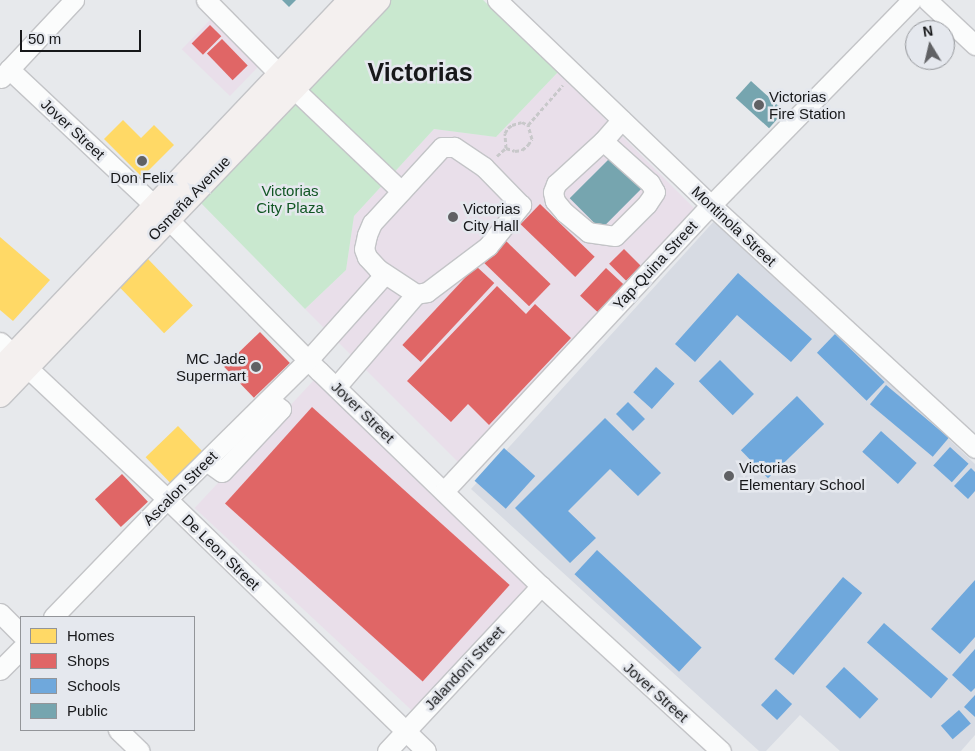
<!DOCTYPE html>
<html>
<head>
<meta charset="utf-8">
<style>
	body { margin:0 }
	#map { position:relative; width:975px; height:751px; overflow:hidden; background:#e7e9ec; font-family:Helvetica,sans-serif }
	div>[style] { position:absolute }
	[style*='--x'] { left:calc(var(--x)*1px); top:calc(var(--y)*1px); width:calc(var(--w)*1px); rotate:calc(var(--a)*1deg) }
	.commercial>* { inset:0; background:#e9dfea; transform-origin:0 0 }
	.built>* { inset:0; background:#d7dbe3 }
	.green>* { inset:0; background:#c9e8cf }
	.homes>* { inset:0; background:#ffd966; transform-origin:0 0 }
	.shops>* { inset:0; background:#e06666; transform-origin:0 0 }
	.schools>* { inset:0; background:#6fa8dc; transform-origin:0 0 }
	.public>* { inset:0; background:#76a5af; transform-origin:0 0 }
	.path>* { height:3px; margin-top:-1.5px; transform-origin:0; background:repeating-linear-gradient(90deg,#c8c8ca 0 4px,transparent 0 6.5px) }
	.roads { filter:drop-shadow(1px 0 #c3c4c7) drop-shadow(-1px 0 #c3c4c7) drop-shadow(0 1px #c3c4c7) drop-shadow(0 -1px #c3c4c7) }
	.minor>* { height:19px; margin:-9.5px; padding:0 9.5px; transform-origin:9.5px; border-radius:9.5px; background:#fbfcfc }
	.major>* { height:24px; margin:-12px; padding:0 12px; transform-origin:12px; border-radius:12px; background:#f4f0ef }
	.dots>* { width:14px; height:14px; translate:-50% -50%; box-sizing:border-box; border:2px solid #e5e8ee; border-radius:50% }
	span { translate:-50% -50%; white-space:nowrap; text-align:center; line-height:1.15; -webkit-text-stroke:5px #e5e8ee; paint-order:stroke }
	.poi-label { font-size:15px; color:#17181a }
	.left { translate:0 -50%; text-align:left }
	.right { translate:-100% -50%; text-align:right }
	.street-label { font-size:15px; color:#17181a }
	.park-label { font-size:15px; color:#115624 }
	.town-label { font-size:25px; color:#17181a; font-weight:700 }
	.legend { position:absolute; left:20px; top:616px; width:175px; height:115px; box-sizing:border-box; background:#e5e8ee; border:1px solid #939599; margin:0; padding:6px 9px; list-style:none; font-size:15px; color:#17181a }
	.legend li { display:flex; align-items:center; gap:10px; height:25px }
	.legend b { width:25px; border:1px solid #939599 }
	.north { position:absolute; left:905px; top:20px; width:50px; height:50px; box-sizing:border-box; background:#e5e8ee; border:1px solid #939599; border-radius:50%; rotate:351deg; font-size:14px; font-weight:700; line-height:20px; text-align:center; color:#17181a }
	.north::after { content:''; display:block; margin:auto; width:18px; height:22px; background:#606164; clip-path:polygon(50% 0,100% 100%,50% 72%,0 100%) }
	.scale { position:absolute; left:20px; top:30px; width:121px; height:22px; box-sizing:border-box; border:2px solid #17181a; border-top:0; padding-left:6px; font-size:15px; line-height:18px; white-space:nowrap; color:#17181a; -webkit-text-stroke:4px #e5e8ee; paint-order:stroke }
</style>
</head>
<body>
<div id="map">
	<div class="commercial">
		<div style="left:213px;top:17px;width:67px;height:45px;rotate:44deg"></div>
		<div style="clip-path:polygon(558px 72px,697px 211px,461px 465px,305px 309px,346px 270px,354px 216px,434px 129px,496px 137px)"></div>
		<div style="left:314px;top:380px;width:300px;height:175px;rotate:43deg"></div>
	</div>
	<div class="built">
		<div style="clip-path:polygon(716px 219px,975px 464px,975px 735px,961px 751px,840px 751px,800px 715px,766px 751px,759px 751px,471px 489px)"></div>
	</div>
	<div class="green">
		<div style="clip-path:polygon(390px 0,483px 0,558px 72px,496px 137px,434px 129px,354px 216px,346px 270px,305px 309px,198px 200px)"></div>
	</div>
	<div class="homes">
		<div style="clip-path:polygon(123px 120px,141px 138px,154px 125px,174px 145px,142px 177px,104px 139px)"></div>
		<div style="clip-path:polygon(0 237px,50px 280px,13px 321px,0 310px)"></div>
		<div style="left:147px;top:258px;width:66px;height:40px;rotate:46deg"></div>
		<div style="left:178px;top:426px;width:36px;height:45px;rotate:46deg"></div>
	</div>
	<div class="shops">
		<div style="left:210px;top:25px;width:16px;height:26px;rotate:45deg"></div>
		<div style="left:222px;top:39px;width:37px;height:21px;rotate:46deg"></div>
		<div style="left:540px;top:204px;width:76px;height:28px;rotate:44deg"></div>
		<div style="left:506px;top:241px;width:62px;height:31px;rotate:44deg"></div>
		<div style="left:624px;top:249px;width:24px;height:21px;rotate:45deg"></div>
		<div style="left:476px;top:266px;width:25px;height:108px;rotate:43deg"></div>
		<div style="left:606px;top:268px;width:26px;height:38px;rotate:43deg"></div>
		<div style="clip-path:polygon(497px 286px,526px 314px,535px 304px,571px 338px,489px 425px,468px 404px,451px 422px,407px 381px)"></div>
		<div style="left:260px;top:332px;width:43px;height:50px;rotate:46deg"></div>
		<div style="left:312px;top:407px;width:266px;height:130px;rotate:42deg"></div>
		<div style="left:122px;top:474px;width:38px;height:37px;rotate:47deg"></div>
	</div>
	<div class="schools">
		<div style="clip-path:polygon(738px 273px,812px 339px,791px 362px,737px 315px,695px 362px,675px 344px)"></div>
		<div style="left:835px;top:334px;width:69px;height:26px;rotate:44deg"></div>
		<div style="left:720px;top:360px;width:48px;height:30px;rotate:45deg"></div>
		<div style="left:656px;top:367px;width:25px;height:34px;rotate:42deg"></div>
		<div style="left:886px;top:385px;width:82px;height:25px;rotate:40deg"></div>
		<div style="left:797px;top:396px;width:39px;height:78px;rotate:46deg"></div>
		<div style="left:628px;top:402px;width:24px;height:17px;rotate:45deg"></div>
		<div style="clip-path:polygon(605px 418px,661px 473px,638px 496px,610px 469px,568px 511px,596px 538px,570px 563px,515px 508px)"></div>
		<div style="left:881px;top:431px;width:48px;height:28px;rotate:42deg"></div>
		<div style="left:950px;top:447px;width:25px;height:25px;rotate:42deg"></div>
		<div style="left:504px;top:448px;width:42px;height:44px;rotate:42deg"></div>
		<div style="clip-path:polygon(971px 468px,975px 472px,975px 491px,968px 499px,954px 486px)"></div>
		<div style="left:597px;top:550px;width:143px;height:33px;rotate:43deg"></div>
		<div style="left:843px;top:577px;width:25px;height:107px;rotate:40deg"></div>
		<div style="clip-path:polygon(975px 580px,975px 637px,960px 654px,931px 629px)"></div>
		<div style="left:884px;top:623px;width:85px;height:26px;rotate:41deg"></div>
		<div style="clip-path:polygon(975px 649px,975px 688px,971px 692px,952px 675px)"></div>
		<div style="left:844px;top:667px;width:47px;height:27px;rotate:43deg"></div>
		<div style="left:776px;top:689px;width:22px;height:22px;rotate:43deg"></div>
		<div style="clip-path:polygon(975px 695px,975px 717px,964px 707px)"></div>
		<div style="left:959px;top:710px;width:18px;height:24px;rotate:49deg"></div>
	</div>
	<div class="public">
		<div style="clip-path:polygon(282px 0,296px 0,289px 7px)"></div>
		<div style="left:751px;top:81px;width:45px;height:23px;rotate:42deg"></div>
		<div style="left:610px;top:158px;width:44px;height:57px;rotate:45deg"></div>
	</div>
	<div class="path">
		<div style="--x:506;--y:148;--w:9;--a:18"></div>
		<div style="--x:515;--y:151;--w:7;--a:-8"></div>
		<div style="--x:522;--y:150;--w:8;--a:-40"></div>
		<div style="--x:528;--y:145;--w:7;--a:-56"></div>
		<div style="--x:532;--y:139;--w:15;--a:-106"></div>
		<div style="--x:497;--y:156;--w:12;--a:-42"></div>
		<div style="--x:506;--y:148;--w:15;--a:-94"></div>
		<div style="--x:505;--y:133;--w:6;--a:-59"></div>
		<div style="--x:508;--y:128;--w:5;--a:-37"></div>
		<div style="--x:512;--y:125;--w:10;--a:-17"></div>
		<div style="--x:522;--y:122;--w:7;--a:27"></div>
		<div style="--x:528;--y:125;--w:53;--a:-48.8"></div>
	</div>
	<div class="roads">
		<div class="minor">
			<div style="--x:206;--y:0;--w:125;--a:45.3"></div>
			<div style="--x:294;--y:89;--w:148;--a:43.6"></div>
			<div style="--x:497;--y:0;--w:296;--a:43.8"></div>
			<div style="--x:711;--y:205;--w:359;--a:42.6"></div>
			<div style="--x:927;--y:0;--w:66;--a:43.2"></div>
			<div style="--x:9;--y:69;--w:200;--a:43.2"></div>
			<div style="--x:155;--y:206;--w:233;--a:45.2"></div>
			<div style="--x:319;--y:371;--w:309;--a:44.1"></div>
			<div style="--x:541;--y:586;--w:244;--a:42.5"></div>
			<div style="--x:1;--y:78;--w:107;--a:-46.9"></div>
			<div style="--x:603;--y:141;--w:63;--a:41.8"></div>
			<div style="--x:650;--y:183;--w:10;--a:61"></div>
			<div style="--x:655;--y:192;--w:14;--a:124"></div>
			<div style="--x:647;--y:204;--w:45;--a:135"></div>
			<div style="--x:615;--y:236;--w:27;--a:-172"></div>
			<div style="--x:588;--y:232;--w:30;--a:-140"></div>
			<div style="--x:565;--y:213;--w:16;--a:-130"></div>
			<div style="--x:555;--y:201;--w:9;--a:-103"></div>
			<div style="--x:553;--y:192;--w:9;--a:-69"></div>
			<div style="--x:556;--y:184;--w:64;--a:-42.5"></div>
			<div style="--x:603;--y:141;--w:28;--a:-49"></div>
			<div style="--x:0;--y:342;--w:229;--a:43.2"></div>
			<div style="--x:167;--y:499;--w:361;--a:44.2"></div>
			<div style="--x:336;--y:387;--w:123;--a:-49.3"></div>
			<div style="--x:416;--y:294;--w:11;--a:-10"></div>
			<div style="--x:427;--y:292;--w:76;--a:-37"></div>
			<div style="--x:488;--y:246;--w:53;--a:-51.2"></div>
			<div style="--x:521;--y:205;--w:53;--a:-134.2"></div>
			<div style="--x:484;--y:167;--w:36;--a:-146"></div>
			<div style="--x:454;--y:147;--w:12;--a:180"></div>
			<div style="--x:442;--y:147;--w:103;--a:132.6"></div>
			<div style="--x:372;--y:223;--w:13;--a:113"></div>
			<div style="--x:367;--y:235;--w:14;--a:102"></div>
			<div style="--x:364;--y:249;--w:9;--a:69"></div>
			<div style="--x:367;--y:257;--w:16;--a:47"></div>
			<div style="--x:378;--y:269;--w:45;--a:33.3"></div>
			<div style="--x:206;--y:461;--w:19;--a:35"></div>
			<div style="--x:222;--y:472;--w:86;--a:-46.9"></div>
			<div style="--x:281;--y:409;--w:15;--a:-143"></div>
			<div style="--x:444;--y:491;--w:391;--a:-47"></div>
			<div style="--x:711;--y:205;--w:287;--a:-45.6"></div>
			<div style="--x:0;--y:613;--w:30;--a:45"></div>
			<div style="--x:53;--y:617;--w:164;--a:-46"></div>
			<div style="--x:167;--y:499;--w:198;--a:-44.6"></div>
			<div style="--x:308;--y:360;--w:115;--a:-48.2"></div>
			<div style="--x:0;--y:670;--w:30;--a:-45"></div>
			<div style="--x:118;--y:730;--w:30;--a:44"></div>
			<div style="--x:387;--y:751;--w:226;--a:-47"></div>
		</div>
		<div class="major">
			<div style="--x:0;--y:370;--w:510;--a:-46.51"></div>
			<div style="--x:0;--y:395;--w:547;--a:-46.26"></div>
		</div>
	</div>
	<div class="dots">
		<div style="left:759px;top:105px;background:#606164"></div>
		<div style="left:142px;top:161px;background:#606164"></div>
		<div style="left:453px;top:217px;background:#606164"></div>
		<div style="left:256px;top:367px;background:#606164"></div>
		<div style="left:729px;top:476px;background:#606164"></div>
	</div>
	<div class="poi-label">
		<span class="left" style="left:769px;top:105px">Victorias<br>Fire Station</span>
		<span style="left:142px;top:178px">Don Felix</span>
		<span class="left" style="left:463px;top:217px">Victorias<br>City Hall</span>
		<span class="right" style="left:246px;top:367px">MC Jade<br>Supermart</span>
		<span class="left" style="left:739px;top:476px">Victorias<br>Elementary School</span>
	</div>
	<div class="street-label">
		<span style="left:73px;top:129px;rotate:43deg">Jover Street</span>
		<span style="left:189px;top:198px;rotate:-46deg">Osmeña Avenue</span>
		<span style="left:734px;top:226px;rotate:43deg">Montinola Street</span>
		<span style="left:655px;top:265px;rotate:-47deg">Yap-Quina Street</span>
		<span style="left:363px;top:412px;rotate:44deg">Jover Street</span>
		<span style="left:180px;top:488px;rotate:-45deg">Ascalon Street</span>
		<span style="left:221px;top:552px;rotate:44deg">De Leon Street</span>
		<span style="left:464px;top:668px;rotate:-47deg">Jalandoni Street</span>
		<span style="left:656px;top:692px;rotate:42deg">Jover Street</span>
	</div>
	<div class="park-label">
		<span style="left:290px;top:199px">Victorias<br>City Plaza</span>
	</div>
	<div class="town-label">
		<span style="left:420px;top:72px">Victorias</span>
	</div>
	<ul class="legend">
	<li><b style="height:14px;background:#ffd966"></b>Homes</li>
	<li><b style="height:14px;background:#e06666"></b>Shops</li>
	<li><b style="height:14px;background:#6fa8dc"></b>Schools</li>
	<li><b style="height:14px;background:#76a5af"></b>Public</li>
	</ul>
	<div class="north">N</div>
	<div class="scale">50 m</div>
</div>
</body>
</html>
